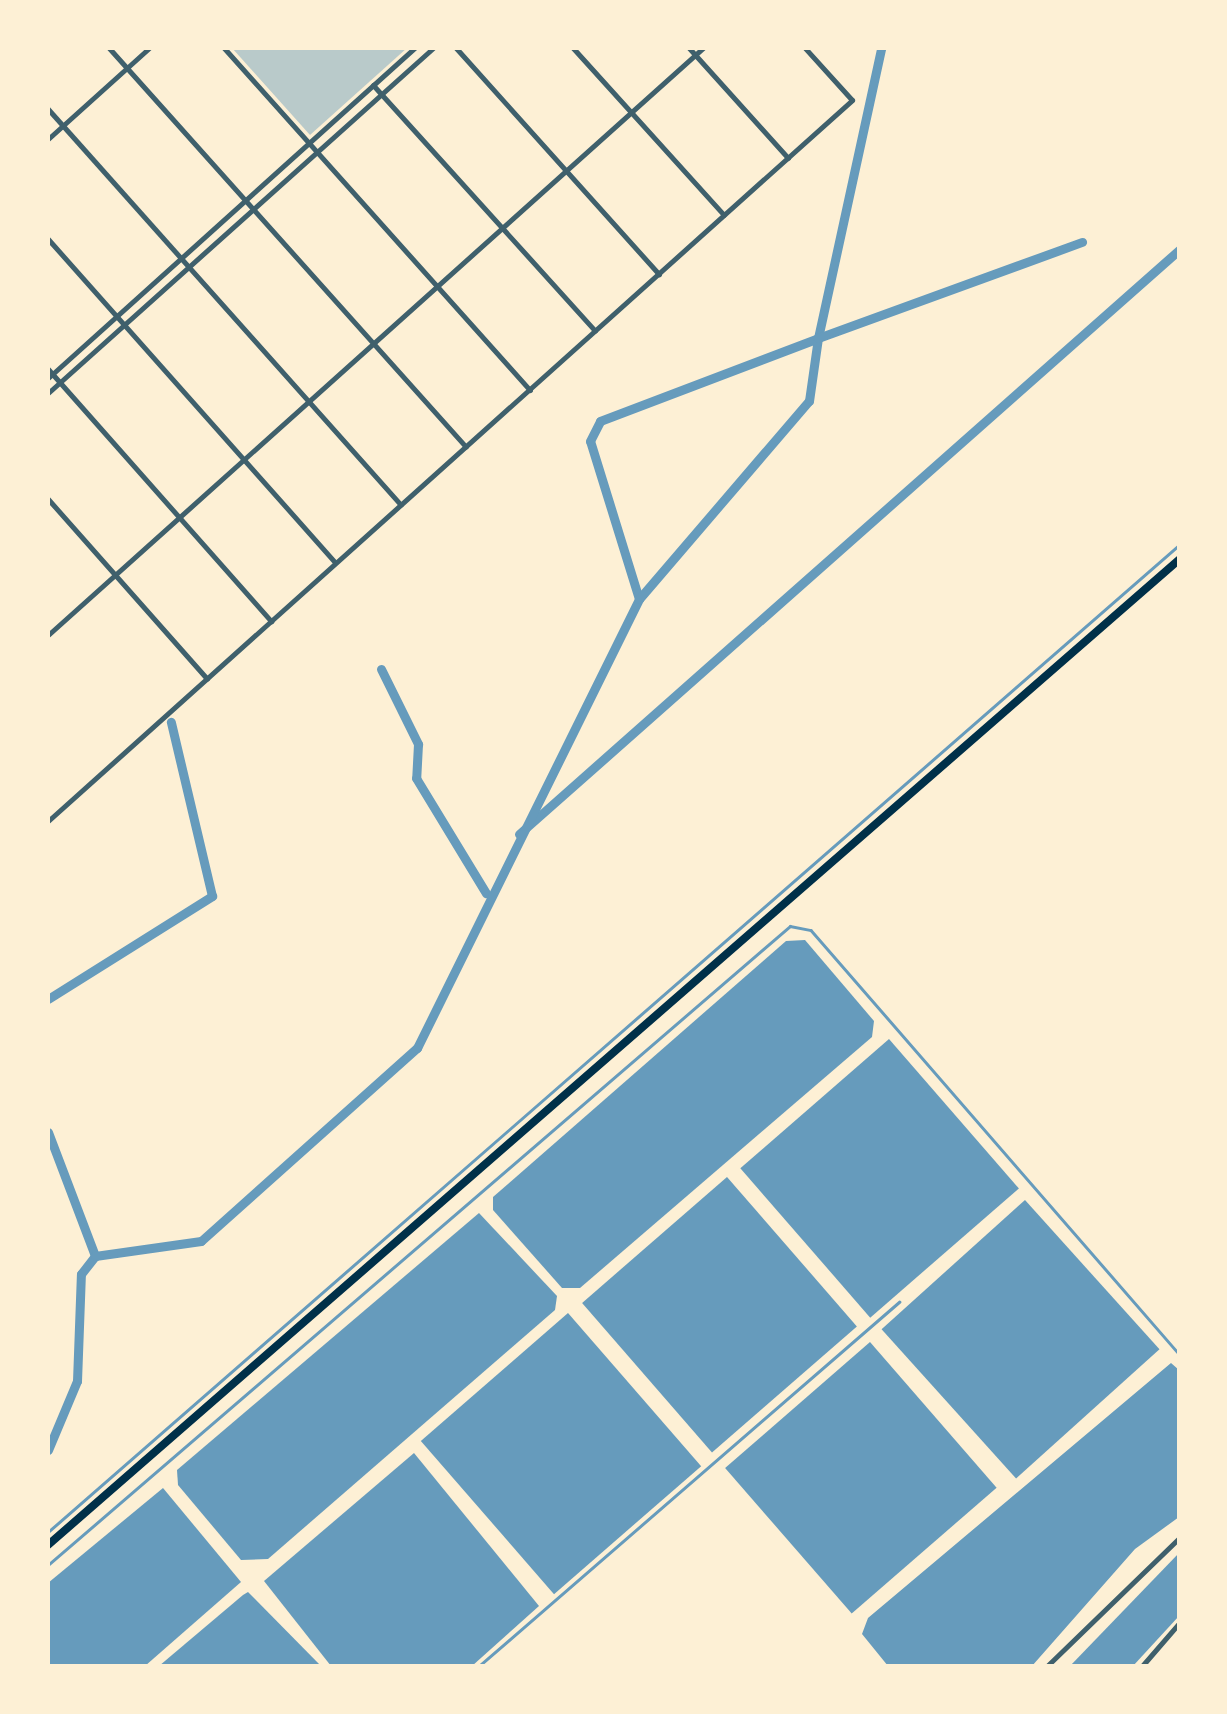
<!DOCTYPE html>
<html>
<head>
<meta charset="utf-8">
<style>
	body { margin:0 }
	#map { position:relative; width:1227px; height:1714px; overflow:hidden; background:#fdf0d5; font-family:"Roboto Condensed",sans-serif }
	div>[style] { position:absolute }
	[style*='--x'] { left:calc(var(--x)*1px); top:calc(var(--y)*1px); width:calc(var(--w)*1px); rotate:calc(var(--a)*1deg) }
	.green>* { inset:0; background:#b9caca }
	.water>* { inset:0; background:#669bbc; transform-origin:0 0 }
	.stream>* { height:2.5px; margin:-1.25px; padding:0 1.25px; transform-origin:1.25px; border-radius:1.25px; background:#669bbc }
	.canal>* { height:9px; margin:-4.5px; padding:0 4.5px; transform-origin:4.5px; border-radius:4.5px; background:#669bbc }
	.minor>* { height:5px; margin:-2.5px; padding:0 2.5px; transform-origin:2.5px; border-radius:2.5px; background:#3f606c }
	.primary>* { height:8px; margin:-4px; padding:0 4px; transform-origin:4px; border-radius:4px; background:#003049 }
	span { translate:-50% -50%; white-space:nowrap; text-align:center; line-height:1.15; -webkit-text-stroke:8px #fdf0d5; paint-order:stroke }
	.frame { position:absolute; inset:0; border:50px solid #fdf0d5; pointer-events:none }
</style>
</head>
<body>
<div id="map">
	<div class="green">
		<div style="clip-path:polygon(232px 48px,407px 48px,310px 135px)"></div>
	</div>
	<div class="water">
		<div style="clip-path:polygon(805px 940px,874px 1021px,872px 1037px,580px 1288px,562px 1288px,493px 1210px,493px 1197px,786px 941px)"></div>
		<div style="left:889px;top:1039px;width:198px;height:197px;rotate:49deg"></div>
		<div style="left:727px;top:1177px;width:198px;height:192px;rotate:49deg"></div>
		<div style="left:1025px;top:1200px;width:201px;height:193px;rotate:48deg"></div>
		<div style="clip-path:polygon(479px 1213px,557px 1296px,555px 1310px,268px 1559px,241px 1560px,178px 1485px,177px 1470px)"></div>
		<div style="left:568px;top:1313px;width:203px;height:195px;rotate:49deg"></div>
		<div style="left:870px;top:1342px;width:193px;height:192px;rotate:49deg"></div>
		<div style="clip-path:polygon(1171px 1363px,1179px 1370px,1179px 1517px,1135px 1549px,1032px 1666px,888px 1666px,862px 1634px,868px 1618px)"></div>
		<div style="clip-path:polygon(414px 1453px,539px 1606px,472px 1666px,331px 1666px,264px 1581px)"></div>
		<div style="clip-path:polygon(163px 1488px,241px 1582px,145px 1666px,48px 1666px,48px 1583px)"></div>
		<div style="clip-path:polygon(1179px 1553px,1179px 1616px,1133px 1666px,1070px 1666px)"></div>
		<div style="clip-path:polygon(248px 1592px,321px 1666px,159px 1666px,243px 1595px)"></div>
	</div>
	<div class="stream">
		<div style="--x:48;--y:1532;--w:1503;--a:-41.11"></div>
		<div style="--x:48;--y:1565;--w:979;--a:-40.73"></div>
		<div style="--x:790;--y:926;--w:21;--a:11"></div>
		<div style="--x:811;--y:930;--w:563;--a:49.03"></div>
		<div style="--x:479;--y:1666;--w:556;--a:-40.91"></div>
	</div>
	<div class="canal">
		<div style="--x:639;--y:599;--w:165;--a:-107.2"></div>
		<div style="--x:590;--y:441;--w:22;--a:-63"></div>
		<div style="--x:600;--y:421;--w:233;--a:-20.8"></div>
		<div style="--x:818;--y:338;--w:297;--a:-77.7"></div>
		<div style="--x:381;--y:669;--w:84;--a:63.7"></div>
		<div style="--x:418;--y:744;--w:34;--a:93"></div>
		<div style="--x:416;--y:778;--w:135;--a:58.7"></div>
		<div style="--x:519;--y:834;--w:883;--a:-41.51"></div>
		<div style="--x:48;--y:999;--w:194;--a:-32.1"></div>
		<div style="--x:212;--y:896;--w:179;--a:-103.3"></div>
		<div style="--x:48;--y:1132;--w:133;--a:69.2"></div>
		<div style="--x:48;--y:1450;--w:75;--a:-67.2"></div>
		<div style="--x:77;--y:1381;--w:107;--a:-87.9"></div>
		<div style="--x:81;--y:1274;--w:23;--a:-52"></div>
		<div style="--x:95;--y:1256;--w:107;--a:-8.1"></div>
		<div style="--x:201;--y:1241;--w:290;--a:-41.8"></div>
		<div style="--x:417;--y:1048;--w:501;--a:-63.69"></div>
		<div style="--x:639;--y:599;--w:261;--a:-49.4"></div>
		<div style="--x:809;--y:401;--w:64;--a:-81.9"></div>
		<div style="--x:818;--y:338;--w:281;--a:-20"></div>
	</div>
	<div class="minor">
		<div style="--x:109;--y:48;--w:535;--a:48.18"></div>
		<div style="--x:224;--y:48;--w:459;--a:48.2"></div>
		<div style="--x:456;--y:48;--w:304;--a:48.1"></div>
		<div style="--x:573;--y:48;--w:225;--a:47.9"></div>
		<div style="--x:689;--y:48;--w:148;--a:48"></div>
		<div style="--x:373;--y:85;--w:331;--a:47.9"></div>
		<div style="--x:48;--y:109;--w:530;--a:48.29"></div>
		<div style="--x:48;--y:139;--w:136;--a:-42"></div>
		<div style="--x:48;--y:239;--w:432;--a:48.4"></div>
		<div style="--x:48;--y:369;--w:337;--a:48.5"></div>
		<div style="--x:48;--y:378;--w:494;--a:-42"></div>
		<div style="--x:48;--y:393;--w:517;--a:-41.86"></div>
		<div style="--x:48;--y:499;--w:240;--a:48.5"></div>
		<div style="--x:48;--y:635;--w:880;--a:-41.87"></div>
		<div style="--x:48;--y:821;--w:1080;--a:-41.88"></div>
		<div style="--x:852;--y:100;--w:70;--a:-132.1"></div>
		<div style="--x:1047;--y:1666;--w:185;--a:-44.1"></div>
		<div style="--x:1142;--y:1666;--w:58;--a:-49.2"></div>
	</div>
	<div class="primary">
		<div style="--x:48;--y:1545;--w:1501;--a:-41.06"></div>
	</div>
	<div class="frame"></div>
</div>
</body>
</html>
